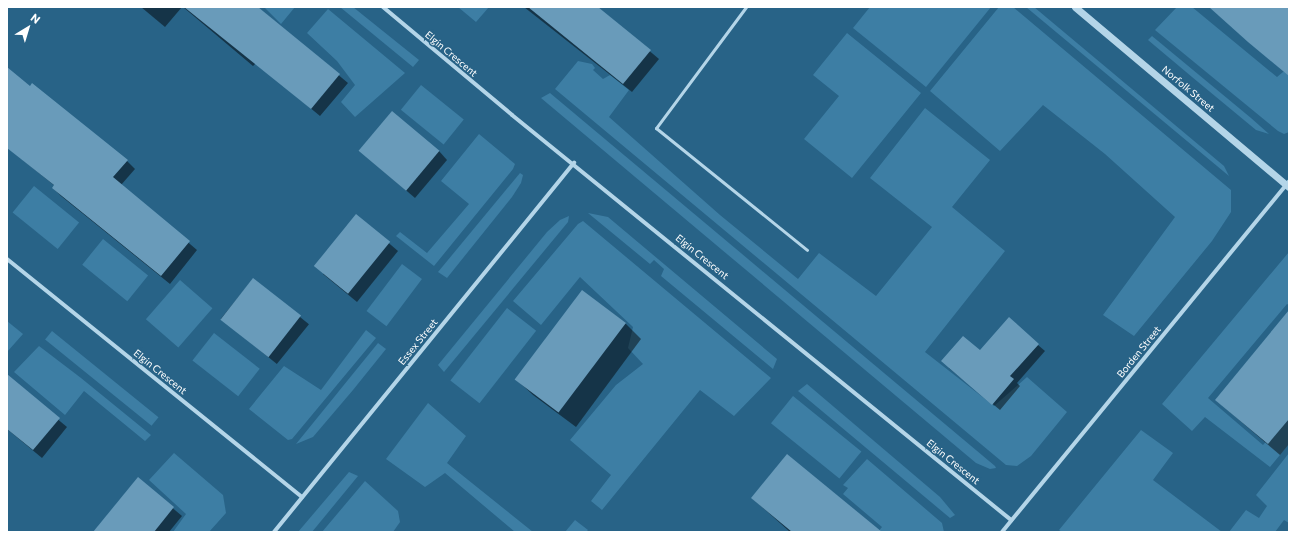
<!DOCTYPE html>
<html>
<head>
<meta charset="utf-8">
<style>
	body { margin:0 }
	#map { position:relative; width:1296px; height:539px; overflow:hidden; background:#286387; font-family:Commissioner,sans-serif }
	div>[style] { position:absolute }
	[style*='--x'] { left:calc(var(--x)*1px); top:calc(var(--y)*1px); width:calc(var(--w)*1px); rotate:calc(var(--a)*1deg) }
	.green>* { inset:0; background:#3d7ea4; transform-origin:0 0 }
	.shadow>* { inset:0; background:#0007; transform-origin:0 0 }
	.building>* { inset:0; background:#699bba; transform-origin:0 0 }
	.service>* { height:3px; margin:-1.5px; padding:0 1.5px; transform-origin:1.5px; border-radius:1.5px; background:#b4d5e8 }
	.minor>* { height:4px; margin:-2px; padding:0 2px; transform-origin:2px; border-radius:2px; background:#b4d5e8 }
	.tertiary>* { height:7px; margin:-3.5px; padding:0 3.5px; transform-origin:3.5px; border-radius:3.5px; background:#b4d5e8 }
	span { translate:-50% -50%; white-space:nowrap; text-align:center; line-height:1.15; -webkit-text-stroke:3px #286387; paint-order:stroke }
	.street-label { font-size:10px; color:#fff }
	.frame { position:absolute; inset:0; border:8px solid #fff; pointer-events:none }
	.north { position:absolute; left:8px; top:8px; width:40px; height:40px; -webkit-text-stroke:3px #286387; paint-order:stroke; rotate:38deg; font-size:11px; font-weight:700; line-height:16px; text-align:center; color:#fff }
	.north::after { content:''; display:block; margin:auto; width:14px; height:18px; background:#fff; clip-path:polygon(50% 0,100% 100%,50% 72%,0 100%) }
</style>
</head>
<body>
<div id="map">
	<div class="green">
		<div style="clip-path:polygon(264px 7px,295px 7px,281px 24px)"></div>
		<div style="clip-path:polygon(340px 7px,353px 7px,419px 60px,413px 67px)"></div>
		<div style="clip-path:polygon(458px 7px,489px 7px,476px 22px)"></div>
		<div style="clip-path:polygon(870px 7px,991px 7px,926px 87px,853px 28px)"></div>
		<div style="clip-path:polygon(999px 7px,1013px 7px,1231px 190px,1231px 212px,1212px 241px,1134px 336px,1103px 315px,1175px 217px,1105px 154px,1043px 105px,1000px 151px,930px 91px)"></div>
		<div style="clip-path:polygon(1026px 7px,1034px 7px,1224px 166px,1229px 176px)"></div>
		<div style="clip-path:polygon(1177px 7px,1192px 7px,1277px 77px,1289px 67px,1289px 132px,1284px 134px,1278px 131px,1155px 30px)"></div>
		<div style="clip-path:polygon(328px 9px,405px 73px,355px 117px,341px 102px,355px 85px,337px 61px,307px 33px)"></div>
		<div style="clip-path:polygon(847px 33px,921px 93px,852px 178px,804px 139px,839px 96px,813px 75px)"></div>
		<div style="clip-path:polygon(1152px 36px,1251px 118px,1269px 134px,1256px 130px,1192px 77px,1148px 40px)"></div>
		<div style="clip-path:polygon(578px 61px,592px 64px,595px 68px,593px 70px,603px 79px,610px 75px,629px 90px,609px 117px,720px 215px,798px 279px,819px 253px,876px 296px,932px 227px,870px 178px,925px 108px,990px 160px,952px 207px,1005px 251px,925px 352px,994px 406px,1027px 377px,1067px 412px,1031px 456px,1017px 466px,1006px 465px,555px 89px)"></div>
		<div style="left:421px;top:85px;width:55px;height:32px;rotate:39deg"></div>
		<div style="clip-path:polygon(550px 93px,995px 466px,996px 468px,990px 469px,976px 463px,541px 98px)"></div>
		<div style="clip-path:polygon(479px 134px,515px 164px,513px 169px,434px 266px,396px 236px,400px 232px,427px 253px,469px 204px,441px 181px)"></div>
		<div style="clip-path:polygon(520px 173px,523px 175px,521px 183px,512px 197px,447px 278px,438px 272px)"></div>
		<div style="left:34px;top:186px;width:58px;height:34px;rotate:39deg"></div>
		<div style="clip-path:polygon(588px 213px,608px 217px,777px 359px,773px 369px,661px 276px,664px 269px,654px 260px,650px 264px)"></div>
		<div style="clip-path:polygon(569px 216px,568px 222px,444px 372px,438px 365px,547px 232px,560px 220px)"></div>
		<div style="clip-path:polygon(583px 221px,771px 378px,734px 416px,700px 390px,602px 510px,591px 501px,611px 475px,570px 440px,616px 385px,643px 364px,628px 348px,633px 327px,580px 277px,541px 325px,513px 301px,578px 224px)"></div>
		<div style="left:103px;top:239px;width:58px;height:33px;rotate:39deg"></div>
		<div style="clip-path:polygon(1289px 252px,1289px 305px,1287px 304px,1208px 398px,1263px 445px,1289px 417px,1289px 444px,1270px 467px,1205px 417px,1192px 431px,1162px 404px)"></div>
		<div style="left:402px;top:264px;width:25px;height:59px;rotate:37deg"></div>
		<div style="left:180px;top:280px;width:43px;height:52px;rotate:41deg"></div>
		<div style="left:507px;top:308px;width:37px;height:92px;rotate:38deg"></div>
		<div style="clip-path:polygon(7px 321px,23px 334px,7px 352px)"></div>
		<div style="clip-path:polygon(366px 330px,376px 338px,292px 439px,288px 440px,249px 409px,284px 366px,321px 390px)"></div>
		<div style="left:52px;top:331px;width:137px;height:11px;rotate:39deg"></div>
		<div style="left:214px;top:333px;width:58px;height:35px;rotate:38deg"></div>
		<div style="clip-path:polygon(378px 343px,386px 349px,353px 390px,313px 437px,296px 444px)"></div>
		<div style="clip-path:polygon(39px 346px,81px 378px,151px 435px,145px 441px,84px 391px,65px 415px,14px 372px)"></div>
		<div style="clip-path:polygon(807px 384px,940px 497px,955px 515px,950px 518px,798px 391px)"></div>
		<div style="left:793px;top:396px;width:88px;height:35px;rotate:39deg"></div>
		<div style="clip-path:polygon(428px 403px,466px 436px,447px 463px,533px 532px,515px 532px,445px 473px,425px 487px,386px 459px)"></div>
		<div style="clip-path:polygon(1141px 430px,1173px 453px,1153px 480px,1222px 532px,1062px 532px,1059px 530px)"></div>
		<div style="clip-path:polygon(174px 453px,223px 495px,226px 513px,209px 532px,173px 532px,186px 514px,149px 480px)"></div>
		<div style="clip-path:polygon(1289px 453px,1289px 523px,1284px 520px,1275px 532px,1229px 532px,1246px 510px,1259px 518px,1267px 506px,1256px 495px)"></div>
		<div style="clip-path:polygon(867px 459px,942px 523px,944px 532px,878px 532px,882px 527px,843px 494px,848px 488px,843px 485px)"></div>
		<div style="clip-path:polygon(349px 472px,358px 476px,312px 532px,298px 532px)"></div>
		<div style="clip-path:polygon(365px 481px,398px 511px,400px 522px,393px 532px,322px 532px)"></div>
		<div style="clip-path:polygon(575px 520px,588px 530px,586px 532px,565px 532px)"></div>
	</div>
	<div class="shadow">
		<div style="clip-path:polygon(141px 7px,182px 7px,165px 27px)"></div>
		<div style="clip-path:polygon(183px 7px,257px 7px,348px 83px,320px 116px,256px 63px,253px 66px)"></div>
		<div style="clip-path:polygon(524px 7px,597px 7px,659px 59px,632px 92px)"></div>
		<div style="clip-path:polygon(7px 69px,127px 161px,135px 169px,121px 185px,197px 250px,170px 284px,61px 196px,53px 188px,55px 186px,7px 147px)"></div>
		<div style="clip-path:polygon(360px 151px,439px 151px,447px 160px,415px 198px)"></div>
		<div style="clip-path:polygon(356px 215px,398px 251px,357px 302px,323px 274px)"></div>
		<div style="left:253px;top:279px;width:72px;height:51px;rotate:39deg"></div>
		<div style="clip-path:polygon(583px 292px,626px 324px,641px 339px,576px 427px,533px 395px,517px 380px)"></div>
		<div style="clip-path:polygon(1289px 312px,1289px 444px,1280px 455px,1216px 400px)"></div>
		<div style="clip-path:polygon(1038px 345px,1045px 351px,1017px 383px,1020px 386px,1000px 410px,949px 368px)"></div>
		<div style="clip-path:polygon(7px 377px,67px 427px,42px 458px,7px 429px)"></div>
		<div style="clip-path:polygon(138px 479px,182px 516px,169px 532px,94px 532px)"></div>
		<div style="clip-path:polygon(752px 498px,879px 532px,790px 532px)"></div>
	</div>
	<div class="building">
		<div style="clip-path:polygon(184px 7px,258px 7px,340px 74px,311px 109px)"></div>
		<div style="clip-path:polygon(528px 7px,598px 7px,651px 50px,623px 84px)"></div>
		<div style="clip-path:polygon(1209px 7px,1289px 7px,1289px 76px,1248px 42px)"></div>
		<div style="clip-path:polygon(7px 67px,30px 86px,32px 83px,128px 160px,113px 177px,190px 241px,161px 276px,52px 188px,54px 185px,7px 148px)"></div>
		<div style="left:392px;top:111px;width:62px;height:52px;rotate:40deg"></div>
		<div style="left:356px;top:214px;width:44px;height:67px;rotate:39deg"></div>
		<div style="left:253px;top:278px;width:61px;height:53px;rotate:38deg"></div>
		<div style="left:582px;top:290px;width:55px;height:112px;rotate:37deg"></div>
		<div style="clip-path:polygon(1289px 310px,1289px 419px,1268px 444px,1215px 400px)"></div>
		<div style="clip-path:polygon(1009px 317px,1039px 344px,1010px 376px,1014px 379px,992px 405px,941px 361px,963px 336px,980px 350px)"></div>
		<div style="clip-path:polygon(7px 374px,60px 418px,33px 450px,7px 429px)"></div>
		<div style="clip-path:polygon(787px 454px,882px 532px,792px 532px,751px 498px)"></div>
		<div style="clip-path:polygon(138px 477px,174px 507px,154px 532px,93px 532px)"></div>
	</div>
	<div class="service">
		<div style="--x:746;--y:7;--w:151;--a:126.6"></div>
		<div style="--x:656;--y:128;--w:194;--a:38.9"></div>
	</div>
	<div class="minor">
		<div style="--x:383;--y:7;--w:168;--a:39.9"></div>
		<div style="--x:512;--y:115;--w:643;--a:39.06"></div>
		<div style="--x:7;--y:259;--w:379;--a:38.9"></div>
		<div style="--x:274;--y:532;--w:476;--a:-50.9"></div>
		<div style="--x:1002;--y:532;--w:453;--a:-50.7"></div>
	</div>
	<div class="tertiary">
		<div style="--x:1075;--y:7;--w:280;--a:40.1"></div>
	</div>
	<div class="street-label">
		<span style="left:451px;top:54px;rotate:40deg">Elgin Crescent</span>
		<span style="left:1188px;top:89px;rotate:40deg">Norfolk Street</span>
		<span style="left:702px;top:257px;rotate:39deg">Elgin Crescent</span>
		<span style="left:418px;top:342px;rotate:-51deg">Essex Street</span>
		<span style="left:1139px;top:352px;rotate:-51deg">Borden Street</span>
		<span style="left:160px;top:372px;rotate:39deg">Elgin Crescent</span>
		<span style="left:953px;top:462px;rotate:39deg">Elgin Crescent</span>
	</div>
	<div class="frame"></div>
	<div class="north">N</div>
</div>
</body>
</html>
